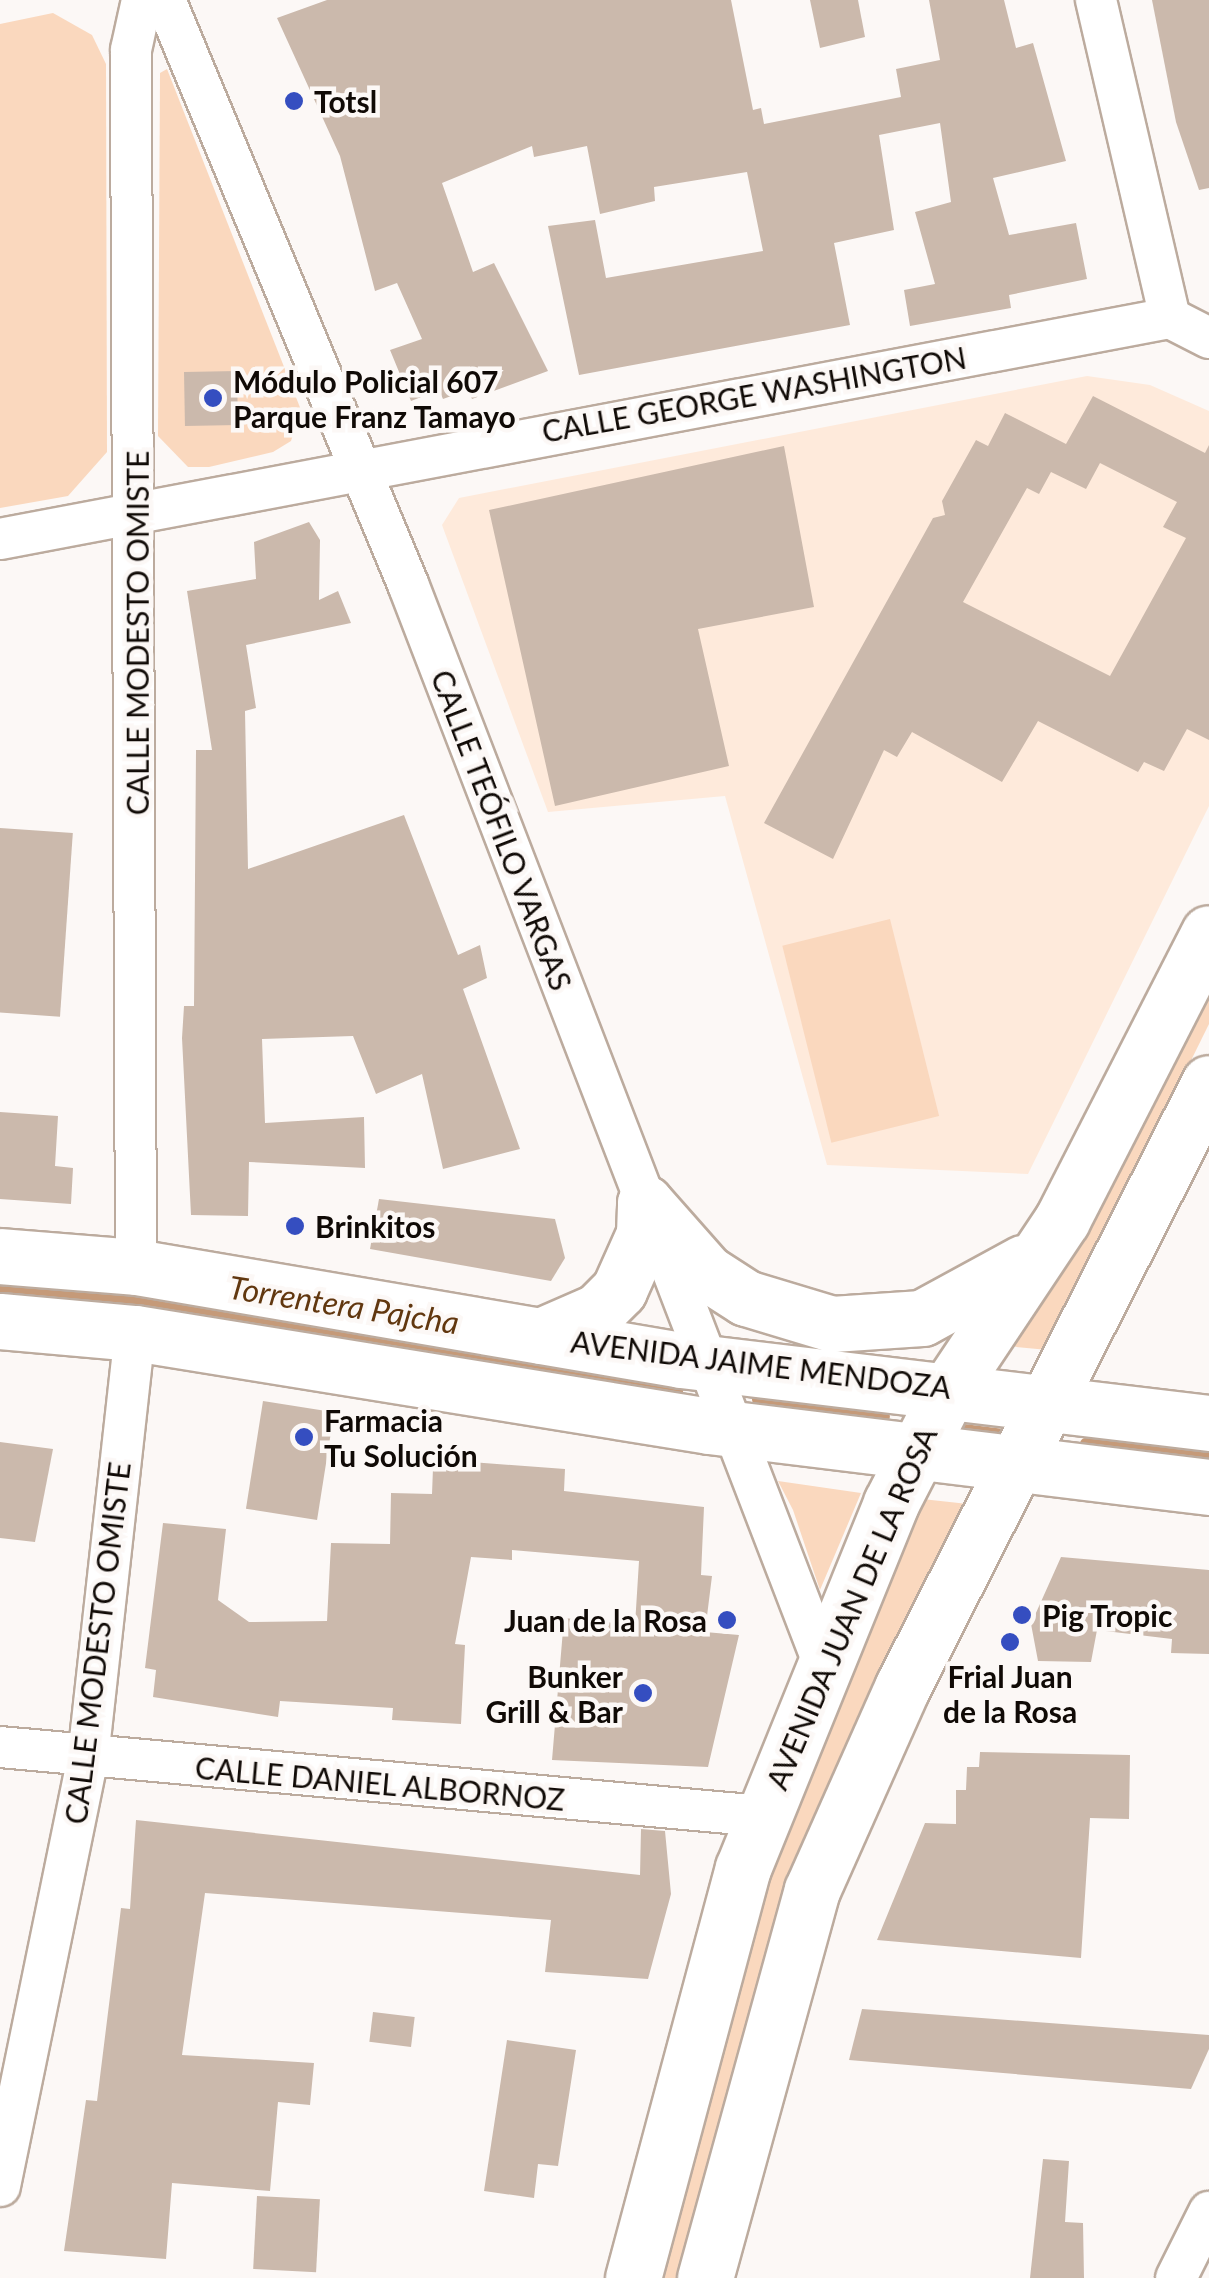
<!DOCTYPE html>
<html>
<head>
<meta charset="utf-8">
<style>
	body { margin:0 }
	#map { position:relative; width:1209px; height:2278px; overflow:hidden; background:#fcf8f6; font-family:Lato,sans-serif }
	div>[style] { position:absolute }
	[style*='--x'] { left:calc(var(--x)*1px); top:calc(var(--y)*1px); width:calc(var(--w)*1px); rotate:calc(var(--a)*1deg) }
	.built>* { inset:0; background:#feeadb }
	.green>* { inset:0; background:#fad8be; transform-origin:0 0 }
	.stream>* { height:11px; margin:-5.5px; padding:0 5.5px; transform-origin:5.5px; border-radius:5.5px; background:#c59a79 }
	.building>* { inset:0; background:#cbb9ac; transform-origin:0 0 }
	.roads { filter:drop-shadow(2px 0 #bcab9e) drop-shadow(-2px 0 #bcab9e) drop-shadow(0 2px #bcab9e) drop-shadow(0 -2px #bcab9e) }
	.street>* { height:40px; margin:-20px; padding:0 20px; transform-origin:20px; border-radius:20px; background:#fff }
	.secondary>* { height:55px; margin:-27.5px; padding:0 27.5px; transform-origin:27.5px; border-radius:27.5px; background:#fff }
	.dots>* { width:28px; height:28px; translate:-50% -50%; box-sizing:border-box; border:5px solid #fcf8f6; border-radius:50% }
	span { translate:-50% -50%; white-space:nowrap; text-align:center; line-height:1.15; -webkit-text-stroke:9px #fcf8f6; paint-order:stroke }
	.poi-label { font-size:30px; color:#100a06; font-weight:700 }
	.left { translate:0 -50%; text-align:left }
	.right { translate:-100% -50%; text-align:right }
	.street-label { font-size:30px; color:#100a06 }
	.water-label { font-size:32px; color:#61370f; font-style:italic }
</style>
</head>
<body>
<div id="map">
	<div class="built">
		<div style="clip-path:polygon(1087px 376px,1150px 385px,1209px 411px,1209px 806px,1028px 1174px,827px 1165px,725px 796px,548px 812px,442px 525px,459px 498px)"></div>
	</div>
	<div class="green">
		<div style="clip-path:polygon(53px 13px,92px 35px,106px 64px,107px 452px,68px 496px,0 508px,0 24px)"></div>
		<div style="clip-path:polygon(167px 69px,301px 410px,291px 441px,273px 452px,209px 467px,188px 467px,158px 436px,160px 73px)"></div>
		<div style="left:890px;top:919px;width:203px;height:111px;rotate:76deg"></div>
		<div style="clip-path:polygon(1209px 990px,1209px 1024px,1048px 1350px,1007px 1346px)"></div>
		<div style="clip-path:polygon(778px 1481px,861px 1493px,820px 1590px,793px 1510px)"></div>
		<div style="clip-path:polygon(922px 1499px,968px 1504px,796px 1855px,677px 2278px,661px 2278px,775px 1860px)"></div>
	</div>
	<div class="stream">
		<div style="--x:0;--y:1287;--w:140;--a:4.9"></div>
		<div style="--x:139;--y:1299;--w:546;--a:9.48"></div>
		<div style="--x:757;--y:1399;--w:128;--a:7.6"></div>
		<div style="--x:963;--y:1429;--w:40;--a:7.1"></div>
		<div style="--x:1085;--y:1443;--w:125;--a:6"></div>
	</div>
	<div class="building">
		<div style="clip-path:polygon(327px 0,731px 0,753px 110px,761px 108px,764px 124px,901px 97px,896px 69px,940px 60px,929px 0,1004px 0,1016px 48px,1033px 43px,1066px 161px,993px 178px,1009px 235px,1076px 223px,1087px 279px,1009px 295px,1011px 308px,910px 326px,904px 290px,935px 284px,915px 212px,951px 202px,940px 123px,879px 135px,894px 230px,834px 243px,850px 325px,579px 375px,548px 226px,595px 220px,606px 278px,763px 251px,747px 172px,654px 187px,655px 201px,600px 214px,587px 146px,534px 157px,532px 146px,442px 183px,473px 272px,494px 263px,548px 371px,472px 399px,468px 390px,443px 399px,439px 390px,411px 401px,390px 350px,422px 339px,397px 283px,375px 291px,340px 156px,277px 18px)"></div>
		<div style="clip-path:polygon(810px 0,858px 0,865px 37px,820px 48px)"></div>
		<div style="clip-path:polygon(1152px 0,1209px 0,1209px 188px,1199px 190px,1176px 122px)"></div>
		<div style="left:237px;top:371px;width:54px;height:53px;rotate:89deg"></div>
		<div style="clip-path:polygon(evenodd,1093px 396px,1205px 453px,1209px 445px,1209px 740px,1187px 729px,1164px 771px,1144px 762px,1138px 772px,1038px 721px,1002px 782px,912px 732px,897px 757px,884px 750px,833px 859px,764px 823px,933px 518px,945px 515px,942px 501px,976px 440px,988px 446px,1005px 413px,1066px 444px,1093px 396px,1100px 463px,1177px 502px,1163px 527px,1186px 538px,1110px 676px,963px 602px,1027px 488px,1039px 494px,1051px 472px,1086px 489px,1100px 463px)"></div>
		<div style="clip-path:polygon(784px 446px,814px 607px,698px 629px,729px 766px,555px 806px,489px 510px)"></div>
		<div style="clip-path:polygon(309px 522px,320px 540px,319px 600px,338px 591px,351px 623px,246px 645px,256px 708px,245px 711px,248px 869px,404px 815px,458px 955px,480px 945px,487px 978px,463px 989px,520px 1149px,443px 1169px,422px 1074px,376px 1094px,353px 1036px,262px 1039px,265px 1123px,364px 1117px,365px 1168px,249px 1162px,248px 1216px,191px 1215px,182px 1038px,184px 1006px,194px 1006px,196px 750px,212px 750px,187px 591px,256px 579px,254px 542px)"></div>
		<div style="left:0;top:828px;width:73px;height:184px;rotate:4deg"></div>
		<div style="clip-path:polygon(0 1112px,58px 1116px,55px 1166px,73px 1168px,71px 1204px,0 1199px)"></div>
		<div style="clip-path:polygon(379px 1199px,555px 1219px,565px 1258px,551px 1281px,370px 1249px)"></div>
		<div style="left:263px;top:1401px;width:72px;height:109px;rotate:9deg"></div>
		<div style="clip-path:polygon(0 1442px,53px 1449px,35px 1542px,0 1538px)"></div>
		<div style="clip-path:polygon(471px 1462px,565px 1469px,564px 1491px,704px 1507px,701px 1575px,712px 1576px,705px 1632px,739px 1635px,708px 1767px,552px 1760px,564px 1618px,635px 1625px,639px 1561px,512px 1550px,512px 1560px,471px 1557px,455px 1644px,465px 1645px,461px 1724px,392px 1720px,393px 1708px,280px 1701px,278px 1717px,153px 1697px,156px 1670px,145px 1668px,163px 1523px,226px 1529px,218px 1600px,249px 1622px,327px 1621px,331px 1543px,390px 1544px,391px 1493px,432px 1494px,433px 1468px,470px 1471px)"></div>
		<div style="clip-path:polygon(1061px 1557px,1209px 1570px,1209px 1654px,1171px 1653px,1172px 1639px,1097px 1630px,1091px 1662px,1038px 1661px,1031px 1624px)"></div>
		<div style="clip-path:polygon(980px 1752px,1130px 1755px,1129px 1819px,1090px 1818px,1081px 1958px,877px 1940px,925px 1823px,956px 1824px,956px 1790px,966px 1790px,967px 1767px,979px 1767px)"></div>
		<div style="clip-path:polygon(136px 1820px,640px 1875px,641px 1829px,665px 1831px,671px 1894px,648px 1979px,545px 1972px,551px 1920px,205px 1893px,182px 2055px,314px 2063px,310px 2105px,278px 2102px,270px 2191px,172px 2183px,166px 2259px,64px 2251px,86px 2100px,97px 2101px,121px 1908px,130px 1909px)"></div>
		<div style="clip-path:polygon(862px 2009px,1209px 2035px,1209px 2049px,1191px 2089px,849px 2060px)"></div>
		<div style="left:373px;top:2012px;width:42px;height:30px;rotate:7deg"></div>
		<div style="clip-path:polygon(507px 2040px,576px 2050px,558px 2166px,538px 2164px,534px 2198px,484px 2191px)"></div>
		<div style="clip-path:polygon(1043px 2159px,1069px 2161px,1065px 2222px,1083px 2223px,1084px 2278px,1030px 2278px)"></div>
		<div style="left:257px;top:2196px;width:63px;height:73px;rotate:3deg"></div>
	</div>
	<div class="roads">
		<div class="street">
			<div style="--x:165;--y:0;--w:633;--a:67.41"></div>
			<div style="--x:408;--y:584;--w:1158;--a:68.95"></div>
			<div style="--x:1096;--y:0;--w:326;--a:76.9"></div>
			<div style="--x:0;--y:539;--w:1191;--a:-10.7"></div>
			<div style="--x:1170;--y:318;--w:44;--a:27.1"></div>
			<div style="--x:136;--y:1267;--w:1217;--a:-90.24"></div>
			<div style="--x:131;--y:50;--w:51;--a:-77.6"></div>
			<div style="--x:0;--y:1747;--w:764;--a:5.18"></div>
			<div style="--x:0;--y:2186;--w:437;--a:-78.4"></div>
			<div style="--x:88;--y:1758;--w:428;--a:-83.7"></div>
			<div style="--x:1176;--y:2278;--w:74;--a:-63.4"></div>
		</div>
		<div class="secondary">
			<div style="--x:645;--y:1203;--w:94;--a:48.5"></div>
			<div style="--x:707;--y:1273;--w:46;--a:32.7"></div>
			<div style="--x:746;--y:1298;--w:90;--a:16.8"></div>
			<div style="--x:832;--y:1324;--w:90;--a:-3.8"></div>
			<div style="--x:922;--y:1318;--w:115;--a:-28.6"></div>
			<div style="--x:0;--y:1256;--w:136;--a:4.6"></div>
			<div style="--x:136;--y:1267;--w:553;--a:9.68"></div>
			<div style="--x:681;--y:1360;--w:532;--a:6.8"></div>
			<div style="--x:0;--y:1321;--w:136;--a:5.1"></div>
			<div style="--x:135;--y:1333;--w:581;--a:9.2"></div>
			<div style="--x:709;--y:1426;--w:504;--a:6.96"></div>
			<div style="--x:541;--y:1336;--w:62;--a:-23.7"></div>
			<div style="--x:598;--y:1311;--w:30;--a:-45"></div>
			<div style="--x:619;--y:1290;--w:61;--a:-65.9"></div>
			<div style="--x:644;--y:1234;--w:31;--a:-88"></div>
			<div style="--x:633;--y:2278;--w:424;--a:-75"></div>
			<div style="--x:743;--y:1868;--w:394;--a:-67.9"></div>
			<div style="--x:891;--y:1503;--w:129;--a:-62.8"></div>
			<div style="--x:950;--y:1388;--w:202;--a:-56.3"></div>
			<div style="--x:1062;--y:1220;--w:322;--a:-62.9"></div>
			<div style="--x:705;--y:2278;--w:402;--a:-74.6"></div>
			<div style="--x:812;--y:1890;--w:223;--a:-66"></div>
			<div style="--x:903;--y:1686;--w:676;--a:-63.09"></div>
		</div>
	</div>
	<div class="dots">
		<div style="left:294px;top:101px;background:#354ec0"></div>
		<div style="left:213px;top:398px;background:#354ec0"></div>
		<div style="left:295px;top:1226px;background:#354ec0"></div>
		<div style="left:304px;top:1437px;background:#354ec0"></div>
		<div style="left:1022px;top:1615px;background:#354ec0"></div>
		<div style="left:727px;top:1620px;background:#354ec0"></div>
		<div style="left:1010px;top:1642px;background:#354ec0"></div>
		<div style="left:643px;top:1693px;background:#354ec0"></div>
	</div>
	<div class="poi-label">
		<span class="left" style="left:314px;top:101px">Totsl</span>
		<span class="left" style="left:233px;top:398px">Módulo Policial 607<br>Parque Franz Tamayo</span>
		<span class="left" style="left:315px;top:1226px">Brinkitos</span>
		<span class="left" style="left:324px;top:1437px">Farmacia<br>Tu Solución</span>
		<span class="left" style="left:1042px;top:1615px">Pig Tropic</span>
		<span class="right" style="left:707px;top:1620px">Juan de la Rosa</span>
		<span class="right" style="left:623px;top:1693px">Bunker<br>Grill &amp; Bar</span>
		<span style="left:1010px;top:1693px">Frial Juan<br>de la Rosa</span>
	</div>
	<div class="street-label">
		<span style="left:754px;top:394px;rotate:-10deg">CALLE GEORGE WASHINGTON</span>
		<span style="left:137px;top:633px;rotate:-90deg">CALLE MODESTO OMISTE</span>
		<span style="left:502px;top:830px;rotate:69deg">CALLE TEÓFILO VARGAS</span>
		<span style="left:761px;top:1364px;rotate:7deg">AVENIDA JAIME MENDOZA</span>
		<span style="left:851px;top:1608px;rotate:-67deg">AVENIDA JUAN DE LA ROSA</span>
		<span style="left:97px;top:1643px;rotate:-83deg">CALLE MODESTO OMISTE</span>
		<span style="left:380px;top:1783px;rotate:5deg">CALLE DANIEL ALBORNOZ</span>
	</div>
	<div class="water-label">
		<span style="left:344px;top:1305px;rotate:9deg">Torrentera Pajcha</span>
	</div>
</div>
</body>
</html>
